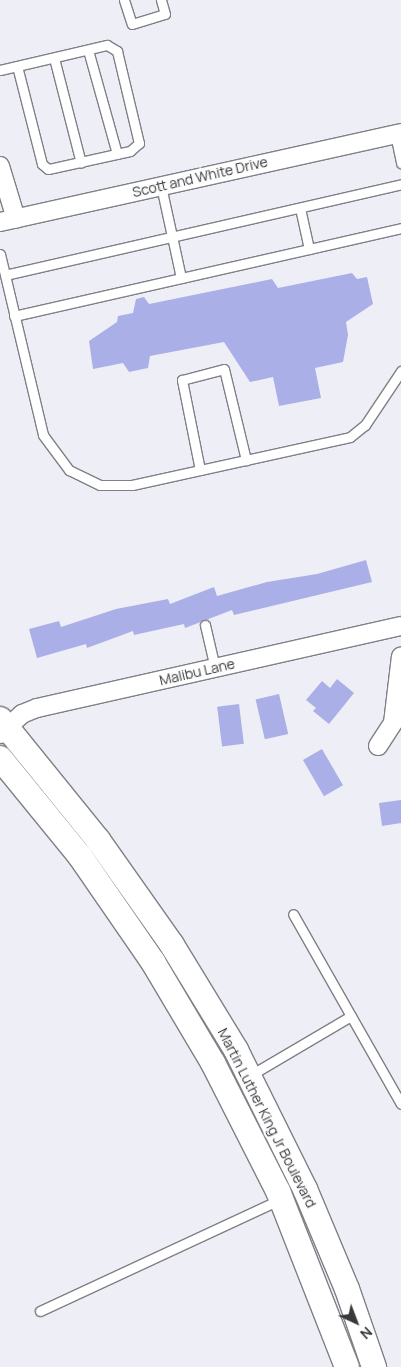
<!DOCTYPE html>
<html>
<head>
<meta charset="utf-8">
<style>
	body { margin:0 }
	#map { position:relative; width:401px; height:1367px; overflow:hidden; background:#eeeff6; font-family:Manrope,sans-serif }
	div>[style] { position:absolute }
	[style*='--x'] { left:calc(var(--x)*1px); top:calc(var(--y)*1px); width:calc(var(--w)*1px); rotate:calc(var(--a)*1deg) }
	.building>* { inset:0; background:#aaafe7; transform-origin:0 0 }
	.roads { filter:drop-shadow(1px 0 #7f8086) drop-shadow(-1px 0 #7f8086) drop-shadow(0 1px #7f8086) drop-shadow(0 -1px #7f8086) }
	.lane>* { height:9px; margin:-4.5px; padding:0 4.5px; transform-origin:4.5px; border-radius:4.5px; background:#fff }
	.street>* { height:18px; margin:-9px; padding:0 9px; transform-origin:9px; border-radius:9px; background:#fff }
	.secondary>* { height:24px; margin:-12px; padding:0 12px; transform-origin:12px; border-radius:12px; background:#fff }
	span { translate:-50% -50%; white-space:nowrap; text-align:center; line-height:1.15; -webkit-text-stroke:4.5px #fdfdfe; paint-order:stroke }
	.street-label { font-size:14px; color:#38393b }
	.north { position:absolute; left:331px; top:1297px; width:50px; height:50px; -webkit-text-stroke:4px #fdfdfe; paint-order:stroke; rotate:137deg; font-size:14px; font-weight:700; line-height:20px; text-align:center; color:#38393b }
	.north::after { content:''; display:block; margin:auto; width:18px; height:22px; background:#38393b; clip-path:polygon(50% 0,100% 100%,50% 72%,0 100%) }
</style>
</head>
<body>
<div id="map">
	<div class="building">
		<div style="clip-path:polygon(352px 273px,357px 279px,367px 277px,373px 304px,346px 322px,348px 335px,343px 362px,315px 368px,321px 398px,279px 406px,273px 377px,250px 382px,224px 342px,150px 356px,148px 368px,129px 372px,123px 363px,93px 369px,89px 341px,117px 322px,118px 316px,133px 313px,136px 299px,144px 297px,149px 304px,272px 279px,278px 288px)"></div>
		<div style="clip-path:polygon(366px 560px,372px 582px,234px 615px,232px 610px,185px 628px,184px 624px,134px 635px,133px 631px,87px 648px,86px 644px,37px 658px,29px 629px,59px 621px,61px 627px,116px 609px,168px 599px,170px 604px,214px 587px,217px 596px,267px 582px,317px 574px)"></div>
		<div style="clip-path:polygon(337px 679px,354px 693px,329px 724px,313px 711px,316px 708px,306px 700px,322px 681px,330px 688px)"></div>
		<div style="left:279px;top:694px;width:41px;height:24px;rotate:77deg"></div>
		<div style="left:239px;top:704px;width:40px;height:22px;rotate:83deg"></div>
		<div style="left:322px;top:749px;width:42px;height:22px;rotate:60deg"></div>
		<div style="clip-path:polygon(401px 800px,401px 823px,382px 826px,379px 803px)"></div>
	</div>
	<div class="roads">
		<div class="lane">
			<div style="--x:124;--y:0;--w:25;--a:72"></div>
			<div style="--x:132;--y:24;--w:34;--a:-17"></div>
			<div style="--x:165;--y:14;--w:15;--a:-106"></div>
			<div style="--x:88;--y:50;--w:108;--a:74.4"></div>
			<div style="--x:54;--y:58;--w:108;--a:75.6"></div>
			<div style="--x:0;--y:70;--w:110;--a:-13.2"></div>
			<div style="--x:107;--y:45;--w:12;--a:31"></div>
			<div style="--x:117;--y:51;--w:95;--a:76.6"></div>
			<div style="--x:139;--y:143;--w:12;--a:138"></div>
			<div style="--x:130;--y:151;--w:84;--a:167.6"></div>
			<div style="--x:48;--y:169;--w:8;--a:-140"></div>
			<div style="--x:42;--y:164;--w:101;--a:-104.3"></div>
			<div style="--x:395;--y:134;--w:30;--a:78"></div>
			<div style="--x:161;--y:186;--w:94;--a:77.7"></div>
			<div style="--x:300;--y:208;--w:42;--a:77.6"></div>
			<div style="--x:0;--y:254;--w:186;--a:76.6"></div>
			<div style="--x:43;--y:435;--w:44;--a:53.4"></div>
			<div style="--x:69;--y:470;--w:34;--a:26"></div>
			<div style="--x:100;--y:485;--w:32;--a:0"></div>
			<div style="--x:132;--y:485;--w:223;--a:-12.4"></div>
			<div style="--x:350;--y:437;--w:19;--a:-39"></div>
			<div style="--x:365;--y:425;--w:65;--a:-56.3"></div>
			<div style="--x:5;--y:275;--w:406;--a:-12.9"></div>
			<div style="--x:14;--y:316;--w:397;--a:-12.8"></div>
			<div style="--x:200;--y:470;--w:92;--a:-101.3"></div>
			<div style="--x:182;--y:380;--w:43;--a:-14.7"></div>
			<div style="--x:224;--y:369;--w:94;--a:76.4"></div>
			<div style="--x:205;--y:625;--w:44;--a:76.9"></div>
			<div style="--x:351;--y:1016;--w:101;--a:60.4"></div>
			<div style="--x:249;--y:1076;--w:118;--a:-30.5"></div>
			<div style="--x:351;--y:1016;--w:117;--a:-119.6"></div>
			<div style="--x:40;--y:1311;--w:264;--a:-24.9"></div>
		</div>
		<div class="street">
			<div style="--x:0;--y:166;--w:55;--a:73.2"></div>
			<div style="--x:0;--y:222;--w:411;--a:-12.5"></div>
			<div style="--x:0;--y:734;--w:30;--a:-42"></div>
			<div style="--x:22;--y:714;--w:16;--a:-22"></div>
			<div style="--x:37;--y:708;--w:373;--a:-12.7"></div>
			<div style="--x:378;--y:746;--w:27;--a:-57"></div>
			<div style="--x:393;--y:723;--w:67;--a:-83.2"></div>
		</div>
		<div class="secondary">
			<div style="--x:0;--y:719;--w:156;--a:51"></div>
			<div style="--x:98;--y:840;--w:128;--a:54.8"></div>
			<div style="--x:172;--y:945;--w:123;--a:58.6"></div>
			<div style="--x:236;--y:1050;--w:155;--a:63.6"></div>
			<div style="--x:305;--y:1189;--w:108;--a:67.2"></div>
			<div style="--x:347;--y:1289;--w:83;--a:70.9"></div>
			<div style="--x:0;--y:758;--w:127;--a:50.8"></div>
			<div style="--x:80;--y:856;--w:129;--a:55.4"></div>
			<div style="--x:153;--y:962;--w:117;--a:59.3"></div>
			<div style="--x:213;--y:1063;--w:144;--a:63.1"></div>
			<div style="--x:278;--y:1191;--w:189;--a:68.6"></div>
		</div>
	</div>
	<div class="street-label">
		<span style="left:200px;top:177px;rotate:-13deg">Scott and White Drive</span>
		<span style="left:197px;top:672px;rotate:-13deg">Malibu Lane</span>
		<span style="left:267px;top:1118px;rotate:63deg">Martin Luther King Jr Boulevard</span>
	</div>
	<div class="north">N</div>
</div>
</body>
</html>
